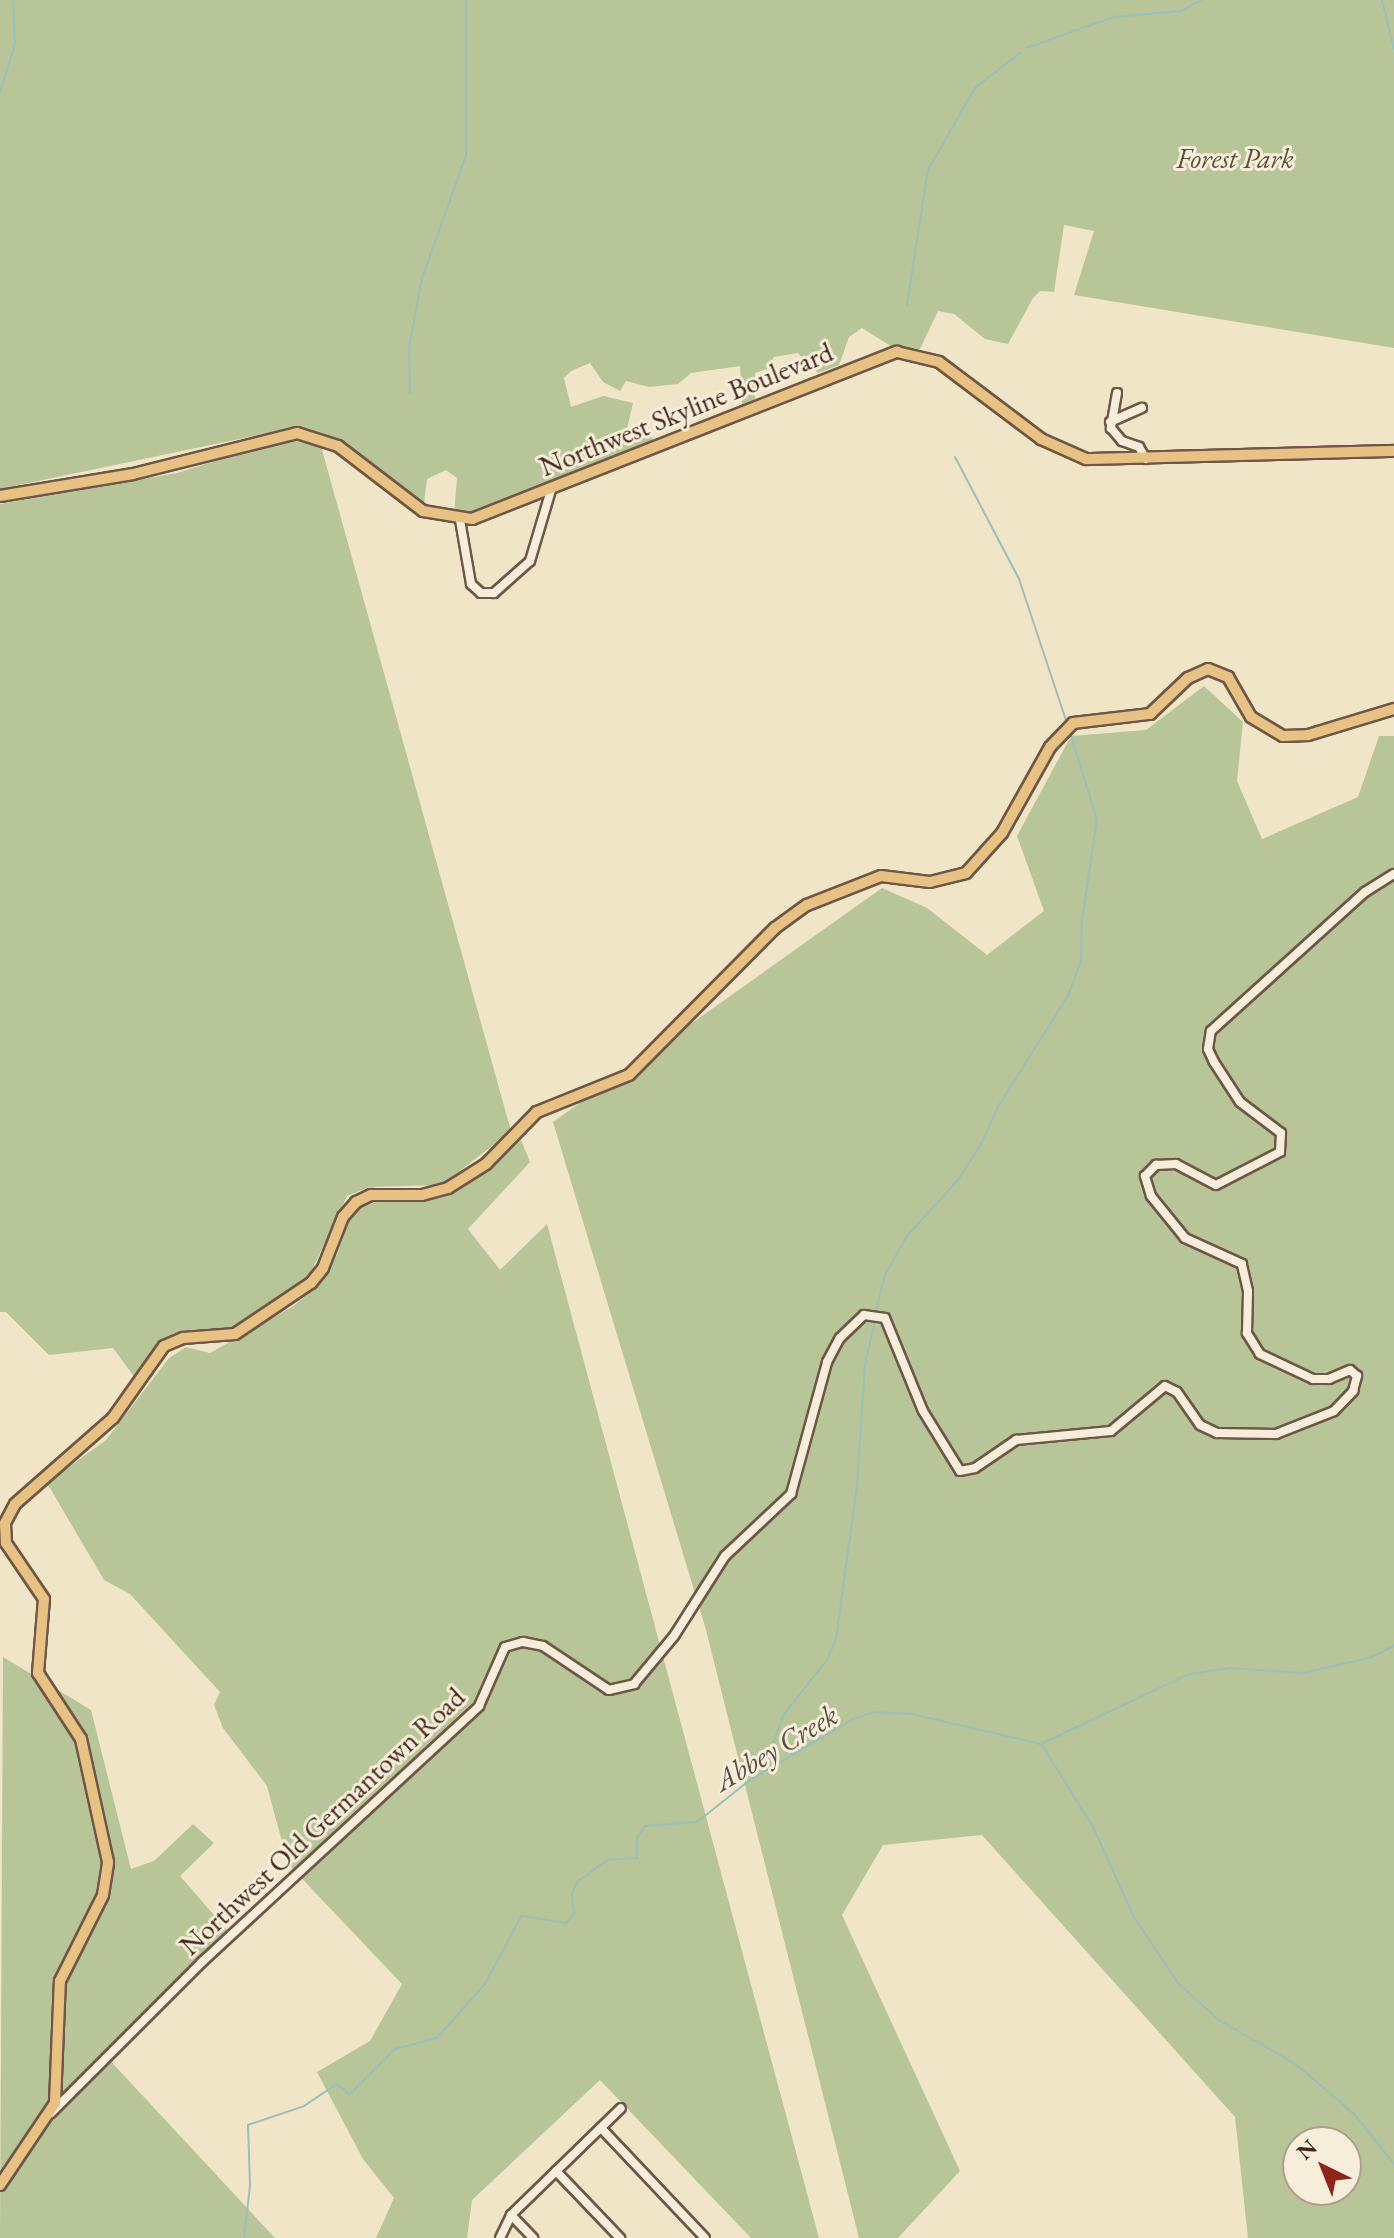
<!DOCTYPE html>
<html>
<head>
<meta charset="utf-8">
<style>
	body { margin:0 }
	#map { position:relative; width:1394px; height:2238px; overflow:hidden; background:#f1e5c8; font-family:"EB Garamond",serif }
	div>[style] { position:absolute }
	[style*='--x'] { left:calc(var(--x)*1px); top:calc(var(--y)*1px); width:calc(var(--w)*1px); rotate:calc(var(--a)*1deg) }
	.green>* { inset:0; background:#b7c598 }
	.stream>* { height:2px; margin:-1px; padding:0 1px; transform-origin:1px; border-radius:1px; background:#9bbfb9 }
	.roads { filter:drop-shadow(2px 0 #6f5646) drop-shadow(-2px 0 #6f5646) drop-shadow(0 2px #6f5646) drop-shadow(0 -2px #6f5646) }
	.minor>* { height:8px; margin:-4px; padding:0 4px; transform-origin:4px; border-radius:4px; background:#f6eedb }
	.major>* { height:10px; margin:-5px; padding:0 5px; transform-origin:5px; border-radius:5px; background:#e8c284 }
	span { translate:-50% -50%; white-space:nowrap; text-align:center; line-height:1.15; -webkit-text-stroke:6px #f6eedb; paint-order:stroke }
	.park-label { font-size:28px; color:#614e3a; font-style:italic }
	.street-label { font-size:28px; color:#44271b }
	.water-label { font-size:30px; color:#5a4d42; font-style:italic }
	.north { position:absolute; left:1282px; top:2126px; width:80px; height:80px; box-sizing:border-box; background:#f6eedb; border:2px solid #af9e8e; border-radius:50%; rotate:317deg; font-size:22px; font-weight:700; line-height:32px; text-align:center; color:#44271b }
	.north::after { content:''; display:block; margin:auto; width:28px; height:36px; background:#8f2418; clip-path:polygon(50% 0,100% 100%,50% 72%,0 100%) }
</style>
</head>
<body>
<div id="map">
	<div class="green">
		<div style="clip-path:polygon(0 0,1394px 0,1394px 348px,1074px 295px,1094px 231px,1064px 225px,1054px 292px,1040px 291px,1033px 298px,1008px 344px,985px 339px,954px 314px,938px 311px,920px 349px,894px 348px,862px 328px,849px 337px,839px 365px,818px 373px,798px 353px,774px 357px,767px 369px,755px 373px,755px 401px,742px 405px,740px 366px,691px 373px,678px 384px,649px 387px,626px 381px,620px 391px,603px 382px,590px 363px,571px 371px,564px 378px,571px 407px,603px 396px,633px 403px,625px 438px,649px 433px,655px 443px,486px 511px,454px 514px,457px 478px,446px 470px,427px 479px,424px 503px,338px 440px,297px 427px,0 489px)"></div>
		<div style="clip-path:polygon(286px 439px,321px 446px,511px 1131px,442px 1185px,369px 1187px,347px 1196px,306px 1282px,245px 1324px,222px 1331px,174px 1333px,135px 1378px,113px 1348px,49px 1355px,6px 1312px,0 1312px,0 504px,177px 473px)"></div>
		<div style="clip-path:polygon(evenodd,1204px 686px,1243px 722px,1237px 781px,1262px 839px,1358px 797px,1379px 736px,1394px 736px,1394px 2238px,1248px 2238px,1235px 2117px,982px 1835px,883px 1845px,842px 1915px,960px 2171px,898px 2238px,859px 2238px,706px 1630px,553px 1122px,882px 888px,927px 908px,987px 955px,1044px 911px,1017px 836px,1071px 736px,1146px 730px,1204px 686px,1298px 2142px,1346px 2142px,1346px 2190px,1298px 2190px,1298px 2142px)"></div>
		<div style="clip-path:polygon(521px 1140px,530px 1162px,468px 1229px,500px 1270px,547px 1224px,819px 2238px,751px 2238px,600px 2080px,472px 2200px,467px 2238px,376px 2238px,394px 2198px,363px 2159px,317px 2072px,370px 2041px,402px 1984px,288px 1864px,267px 1786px,223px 1728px,214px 1705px,220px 1692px,130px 1594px,104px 1580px,47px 1483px,106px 1440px,169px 1358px,186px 1347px,210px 1353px,292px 1307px,317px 1287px,337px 1255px,348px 1222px,363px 1206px,384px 1200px,425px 1200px,461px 1189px)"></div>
		<div style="clip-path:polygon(3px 1657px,91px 1710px,131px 1869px,154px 1861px,193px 1824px,214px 1843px,180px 1876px,227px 1930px,104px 2054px,275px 2238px,0 2238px)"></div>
	</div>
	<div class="stream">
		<div style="--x:1382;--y:0;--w:50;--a:76.2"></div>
		<div style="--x:1026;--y:48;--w:93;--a:-19.4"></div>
		<div style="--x:1114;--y:17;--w:67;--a:-5.1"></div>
		<div style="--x:1181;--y:11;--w:23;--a:-29"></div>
		<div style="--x:0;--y:92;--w:50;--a:-72.6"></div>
		<div style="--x:15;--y:44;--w:44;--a:-92.6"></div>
		<div style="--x:907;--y:305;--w:137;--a:-81.2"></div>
		<div style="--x:928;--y:170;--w:95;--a:-60.2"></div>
		<div style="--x:975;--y:88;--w:57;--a:-37.9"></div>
		<div style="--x:410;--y:393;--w:45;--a:-91.3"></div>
		<div style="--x:409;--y:348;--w:71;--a:-79.5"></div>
		<div style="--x:422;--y:278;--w:130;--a:-70.2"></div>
		<div style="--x:466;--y:156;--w:156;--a:-90"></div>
		<div style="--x:955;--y:457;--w:138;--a:62.3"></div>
		<div style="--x:1019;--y:579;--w:152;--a:71.6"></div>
		<div style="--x:875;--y:1315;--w:41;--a:-76"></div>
		<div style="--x:885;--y:1275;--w:45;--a:-60.6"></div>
		<div style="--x:907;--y:1236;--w:76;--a:-47.7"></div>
		<div style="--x:958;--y:1180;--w:40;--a:-57.1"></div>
		<div style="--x:980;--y:1146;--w:45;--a:-65.1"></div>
		<div style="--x:999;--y:1105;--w:129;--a:-57.7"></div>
		<div style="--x:1068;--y:996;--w:38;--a:-70"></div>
		<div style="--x:1081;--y:960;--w:39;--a:-89"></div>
		<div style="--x:1082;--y:921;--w:102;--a:-81.6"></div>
		<div style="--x:1097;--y:820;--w:91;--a:-107.2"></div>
		<div style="--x:1042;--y:1745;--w:97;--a:58.1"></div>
		<div style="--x:1093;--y:1827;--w:99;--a:65.5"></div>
		<div style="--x:1134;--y:1917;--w:79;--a:56.3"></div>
		<div style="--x:1178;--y:1983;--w:55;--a:42.1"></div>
		<div style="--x:1219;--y:2020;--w:90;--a:30"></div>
		<div style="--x:1297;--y:2065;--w:75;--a:40.7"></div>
		<div style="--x:1354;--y:2114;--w:64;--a:51.3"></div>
		<div style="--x:763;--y:1771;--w:61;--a:-69.8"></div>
		<div style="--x:784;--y:1714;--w:69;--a:-51.5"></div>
		<div style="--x:827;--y:1660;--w:23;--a:-67"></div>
		<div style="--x:836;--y:1639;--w:155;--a:-82.2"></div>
		<div style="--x:857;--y:1485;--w:121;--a:-86.2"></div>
		<div style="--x:865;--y:1364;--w:44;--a:-76.9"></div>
		<div style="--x:244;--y:2238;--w:53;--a:-83.5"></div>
		<div style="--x:250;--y:2185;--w:60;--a:-91.9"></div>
		<div style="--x:248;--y:2125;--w:59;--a:-18.7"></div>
		<div style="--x:304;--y:2106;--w:40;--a:-34"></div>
		<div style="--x:337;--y:2084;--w:16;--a:38"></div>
		<div style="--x:350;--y:2094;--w:64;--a:-45"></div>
		<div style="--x:395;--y:2049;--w:43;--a:-14.7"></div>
		<div style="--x:437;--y:2038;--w:72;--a:-48.4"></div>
		<div style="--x:485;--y:1984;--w:77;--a:-62.1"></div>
		<div style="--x:521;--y:1916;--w:46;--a:8.8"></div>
		<div style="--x:566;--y:1923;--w:12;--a:-48"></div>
		<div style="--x:574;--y:1914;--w:20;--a:-96"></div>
		<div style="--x:572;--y:1894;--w:13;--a:-67"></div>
		<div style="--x:577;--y:1882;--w:37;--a:-36"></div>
		<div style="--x:607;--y:1860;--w:30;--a:-4"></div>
		<div style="--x:637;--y:1858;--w:20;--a:-90"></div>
		<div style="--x:637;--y:1838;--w:14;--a:-56"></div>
		<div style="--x:645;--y:1826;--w:52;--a:-4.4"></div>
		<div style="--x:697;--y:1822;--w:68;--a:-38.4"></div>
		<div style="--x:750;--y:1780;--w:120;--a:-30.6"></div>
		<div style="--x:853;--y:1719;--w:23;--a:-18"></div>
		<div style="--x:875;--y:1712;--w:37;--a:3"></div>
		<div style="--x:912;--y:1714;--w:132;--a:13.1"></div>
		<div style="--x:1041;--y:1744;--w:164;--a:-25.3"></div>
		<div style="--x:1189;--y:1674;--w:42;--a:-8.1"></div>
		<div style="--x:1231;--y:1668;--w:72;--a:4"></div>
		<div style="--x:1303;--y:1673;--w:71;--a:-13.1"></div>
		<div style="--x:1372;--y:1657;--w:25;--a:-27"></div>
	</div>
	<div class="roads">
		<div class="minor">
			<div style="--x:1117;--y:393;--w:36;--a:100"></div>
			<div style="--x:1111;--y:428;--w:17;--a:50"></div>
			<div style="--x:1122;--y:441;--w:18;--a:19"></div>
			<div style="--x:1139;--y:447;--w:14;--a:60"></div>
			<div style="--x:1110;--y:422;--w:35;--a:-24"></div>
			<div style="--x:460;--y:520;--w:65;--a:80.2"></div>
			<div style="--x:471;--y:584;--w:13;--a:42"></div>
			<div style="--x:481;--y:593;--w:13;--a:0"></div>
			<div style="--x:494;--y:593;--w:48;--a:-41.6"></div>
			<div style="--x:530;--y:561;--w:74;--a:-73.5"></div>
			<div style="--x:51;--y:2113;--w:214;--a:-45"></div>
			<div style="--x:202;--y:1962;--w:377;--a:-42.7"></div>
			<div style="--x:479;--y:1706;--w:64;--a:-66.2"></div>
			<div style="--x:505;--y:1647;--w:19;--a:-16"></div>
			<div style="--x:523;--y:1642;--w:20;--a:11"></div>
			<div style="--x:543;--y:1646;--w:79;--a:33.7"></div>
			<div style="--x:609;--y:1690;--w:26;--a:-13"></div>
			<div style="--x:634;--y:1684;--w:62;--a:-50.2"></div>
			<div style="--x:674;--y:1636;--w:95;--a:-57.5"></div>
			<div style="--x:725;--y:1556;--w:91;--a:-43.2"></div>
			<div style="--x:791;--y:1494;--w:137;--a:-74.7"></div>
			<div style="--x:827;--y:1362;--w:27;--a:-62"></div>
			<div style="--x:840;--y:1338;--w:33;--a:-44"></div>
			<div style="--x:864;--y:1315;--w:21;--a:8"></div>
			<div style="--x:885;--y:1318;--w:100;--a:67.8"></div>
			<div style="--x:923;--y:1411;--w:70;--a:58.3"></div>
			<div style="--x:960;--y:1471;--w:15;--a:-11"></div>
			<div style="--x:975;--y:1468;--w:50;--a:-34.3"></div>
			<div style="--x:1016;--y:1440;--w:95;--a:-5.4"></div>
			<div style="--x:1111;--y:1431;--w:70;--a:-39.8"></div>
			<div style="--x:1165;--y:1386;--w:13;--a:27"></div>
			<div style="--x:1177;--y:1392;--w:40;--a:55.1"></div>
			<div style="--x:1200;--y:1425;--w:19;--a:25"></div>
			<div style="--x:1217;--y:1433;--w:59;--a:1"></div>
			<div style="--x:1276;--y:1434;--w:62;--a:-21.6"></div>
			<div style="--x:1334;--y:1411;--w:28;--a:-46"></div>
			<div style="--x:1353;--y:1391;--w:16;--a:-75"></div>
			<div style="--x:1357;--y:1376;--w:9;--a:-139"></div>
			<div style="--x:1350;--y:1370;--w:23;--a:157"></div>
			<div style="--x:1329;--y:1379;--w:16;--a:180"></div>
			<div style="--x:1313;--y:1379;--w:59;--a:-154.7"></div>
			<div style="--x:1260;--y:1354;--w:25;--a:-122"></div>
			<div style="--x:1247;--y:1333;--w:42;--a:-88.6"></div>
			<div style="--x:1248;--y:1291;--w:28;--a:-103"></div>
			<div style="--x:1242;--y:1264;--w:63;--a:-155.5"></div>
			<div style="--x:1185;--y:1238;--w:54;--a:-129"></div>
			<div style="--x:1151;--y:1196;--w:21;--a:-107"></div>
			<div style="--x:1145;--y:1176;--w:16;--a:-45"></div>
			<div style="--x:1156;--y:1165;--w:20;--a:-3"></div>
			<div style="--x:1176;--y:1164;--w:45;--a:27.7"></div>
			<div style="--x:1216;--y:1185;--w:72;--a:-27.3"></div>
			<div style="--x:1280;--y:1152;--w:19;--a:-87"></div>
			<div style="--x:1281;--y:1133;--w:51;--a:-142.9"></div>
			<div style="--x:1240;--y:1102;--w:48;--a:-123"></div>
			<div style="--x:1214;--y:1062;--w:14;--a:-115"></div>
			<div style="--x:1208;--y:1049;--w:18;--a:-81"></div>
			<div style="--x:1211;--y:1031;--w:207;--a:-42.1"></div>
			<div style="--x:1365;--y:892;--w:34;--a:-32"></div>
			<div style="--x:601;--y:2128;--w:151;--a:46.6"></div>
			<div style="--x:556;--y:2171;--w:93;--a:46.3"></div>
			<div style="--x:511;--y:2215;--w:32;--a:46"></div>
			<div style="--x:500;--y:2238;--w:25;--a:-64"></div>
			<div style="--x:511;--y:2215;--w:153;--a:-44.2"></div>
		</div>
		<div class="major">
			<div style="--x:0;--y:496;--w:135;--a:-9.4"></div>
			<div style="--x:133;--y:474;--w:169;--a:-14"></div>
			<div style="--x:297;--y:433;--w:43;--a:17.6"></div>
			<div style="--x:338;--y:446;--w:107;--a:37.4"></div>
			<div style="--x:423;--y:511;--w:50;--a:9.3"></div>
			<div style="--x:472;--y:519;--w:457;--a:-21.5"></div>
			<div style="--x:897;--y:352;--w:43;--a:13.4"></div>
			<div style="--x:939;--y:362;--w:128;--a:37"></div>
			<div style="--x:1041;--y:439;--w:49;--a:24"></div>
			<div style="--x:1086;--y:459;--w:308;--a:-1.5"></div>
			<div style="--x:0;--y:2185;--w:99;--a:-56.1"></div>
			<div style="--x:55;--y:2103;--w:122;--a:-87.7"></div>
			<div style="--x:60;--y:1981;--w:96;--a:-63.4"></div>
			<div style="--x:103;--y:1895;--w:33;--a:-81"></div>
			<div style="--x:108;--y:1862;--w:126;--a:-102.4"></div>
			<div style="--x:81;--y:1739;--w:79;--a:-123.1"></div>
			<div style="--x:38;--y:1673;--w:74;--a:-85.4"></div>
			<div style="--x:44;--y:1599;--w:68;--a:-124.2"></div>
			<div style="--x:6;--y:1543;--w:20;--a:-93"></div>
			<div style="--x:5;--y:1523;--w:21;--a:-62"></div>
			<div style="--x:15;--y:1504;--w:130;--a:-41.3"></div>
			<div style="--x:113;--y:1418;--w:88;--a:-54.7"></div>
			<div style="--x:164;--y:1346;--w:21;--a:-23"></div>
			<div style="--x:183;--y:1338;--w:52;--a:-4.4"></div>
			<div style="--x:235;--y:1334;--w:92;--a:-33.9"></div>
			<div style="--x:311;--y:1283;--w:19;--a:-51"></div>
			<div style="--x:323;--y:1268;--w:55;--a:-68.6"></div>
			<div style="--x:343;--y:1217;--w:20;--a:-49"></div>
			<div style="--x:356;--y:1202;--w:17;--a:-25"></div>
			<div style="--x:371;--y:1195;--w:51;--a:0"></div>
			<div style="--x:422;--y:1195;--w:27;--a:-15"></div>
			<div style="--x:448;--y:1188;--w:45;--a:-32.3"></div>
			<div style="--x:486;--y:1164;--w:73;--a:-45.6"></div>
			<div style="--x:537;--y:1112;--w:99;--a:-21.9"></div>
			<div style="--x:629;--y:1075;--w:207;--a:-45.2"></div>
			<div style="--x:775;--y:928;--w:39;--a:-36"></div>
			<div style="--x:807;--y:905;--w:79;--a:-21.4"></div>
			<div style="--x:881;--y:876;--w:49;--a:7"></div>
			<div style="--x:930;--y:882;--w:37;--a:-14"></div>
			<div style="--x:966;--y:873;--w:54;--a:-48"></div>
			<div style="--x:1002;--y:833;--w:98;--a:-60.8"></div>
			<div style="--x:1050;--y:747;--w:33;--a:-46"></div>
			<div style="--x:1073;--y:723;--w:78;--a:-6.7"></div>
			<div style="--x:1150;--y:714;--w:52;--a:-43.5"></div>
			<div style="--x:1188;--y:678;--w:22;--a:-24"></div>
			<div style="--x:1208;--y:669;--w:22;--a:22"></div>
			<div style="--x:1228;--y:677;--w:46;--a:60.1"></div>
			<div style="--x:1251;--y:717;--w:37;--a:31"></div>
			<div style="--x:1283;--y:736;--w:25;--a:-2"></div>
			<div style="--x:1308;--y:735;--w:90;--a:-16.8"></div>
		</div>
	</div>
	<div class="park-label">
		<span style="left:1235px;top:158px">Forest Park</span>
	</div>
	<div class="street-label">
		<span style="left:686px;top:409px;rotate:-22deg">Northwest Skyline Boulevard</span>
		<span style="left:322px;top:1821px;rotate:-43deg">Northwest Old Germantown Road</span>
	</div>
	<div class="water-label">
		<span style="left:776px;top:1748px;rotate:-31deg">Abbey Creek</span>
	</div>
	<div class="north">N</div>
</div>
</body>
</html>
